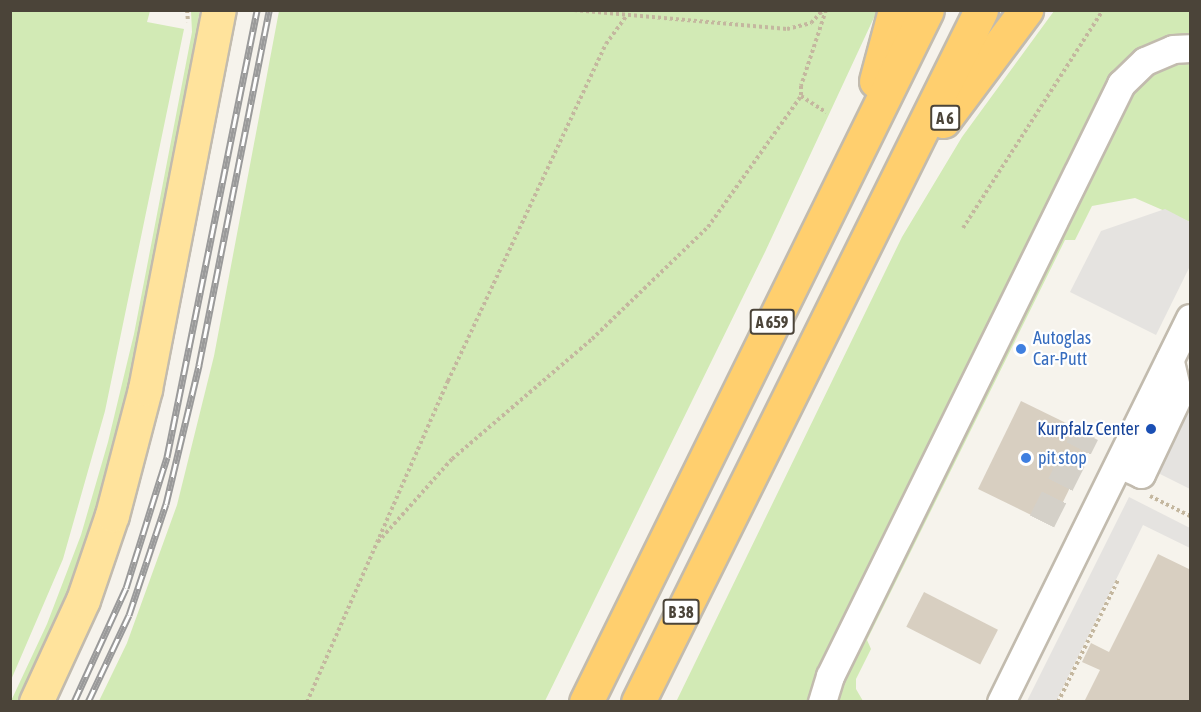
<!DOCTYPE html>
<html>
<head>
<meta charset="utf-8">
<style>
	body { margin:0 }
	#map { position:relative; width:1201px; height:712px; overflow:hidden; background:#f6f3ec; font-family:"Asap Condensed",sans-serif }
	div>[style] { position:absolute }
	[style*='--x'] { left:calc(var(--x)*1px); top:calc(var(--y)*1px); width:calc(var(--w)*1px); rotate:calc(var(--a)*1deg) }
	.green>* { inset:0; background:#d2eab5 }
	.parking>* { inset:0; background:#e5e3e0 }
	.building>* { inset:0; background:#d8cfc1; transform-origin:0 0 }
	.minor-tunnel>* { height:27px; margin-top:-13.5px; transform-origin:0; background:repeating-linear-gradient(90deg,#d4d0c8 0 27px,transparent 0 41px) }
	.path>* { height:4px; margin-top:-2px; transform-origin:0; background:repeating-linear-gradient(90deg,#c4b79f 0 3px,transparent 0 6px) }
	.roads { filter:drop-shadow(2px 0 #c2bbae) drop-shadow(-2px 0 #c2bbae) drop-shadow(0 2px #c2bbae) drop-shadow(0 -2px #c2bbae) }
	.minor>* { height:27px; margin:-13.5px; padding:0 13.5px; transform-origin:13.5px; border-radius:13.5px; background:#fff }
	.major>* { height:33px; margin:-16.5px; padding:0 16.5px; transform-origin:16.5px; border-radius:16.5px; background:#ffe39c }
	.highway>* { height:33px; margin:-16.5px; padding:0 16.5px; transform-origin:16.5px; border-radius:16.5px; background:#ffcf6e }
	.rail>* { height:7px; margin-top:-3.5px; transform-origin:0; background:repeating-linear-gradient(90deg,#fff 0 14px,#9a9a9a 0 28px); box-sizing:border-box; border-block:2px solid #9a9a9a }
	.dots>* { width:16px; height:16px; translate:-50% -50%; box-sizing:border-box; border:3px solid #fff; border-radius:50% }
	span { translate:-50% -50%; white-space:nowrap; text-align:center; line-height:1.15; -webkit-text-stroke:4.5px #fff; paint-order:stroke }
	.shield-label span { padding:2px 4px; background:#fff; border:2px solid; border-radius:4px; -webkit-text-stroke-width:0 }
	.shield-label { font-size:16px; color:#4b4439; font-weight:700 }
	.shop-label { font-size:18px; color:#366cbe }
	.left { translate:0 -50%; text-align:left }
	.transit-label { font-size:18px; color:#164399 }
	.right { translate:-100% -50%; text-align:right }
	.frame { position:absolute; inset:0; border:12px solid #4b4439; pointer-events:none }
</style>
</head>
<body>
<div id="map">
	<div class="green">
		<div style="clip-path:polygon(11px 10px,150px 11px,147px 22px,184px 29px,105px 411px,63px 559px,11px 680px)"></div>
		<div style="clip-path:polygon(191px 11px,200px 11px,198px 20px,203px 29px,143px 334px,91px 537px,58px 625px,20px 701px,11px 701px,47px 624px,81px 535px,108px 442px,134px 334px,192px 32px)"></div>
		<div style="clip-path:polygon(279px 11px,877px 11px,765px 252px,545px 701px,99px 701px,127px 643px,177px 505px,214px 356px)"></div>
		<div style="clip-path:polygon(1054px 11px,1190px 11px,1190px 37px,1112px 80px,816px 675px,812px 701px,676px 702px,902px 237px,962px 137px)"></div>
		<div style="clip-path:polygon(1179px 60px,1190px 60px,1190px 222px,1135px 198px,1092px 206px,1075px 240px,1065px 240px,867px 640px,871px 649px,856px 679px,856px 689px,863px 701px,832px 702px,1130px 94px,1153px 69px)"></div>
	</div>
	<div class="parking">
		<div style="clip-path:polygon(1165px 209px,1190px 222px,1190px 266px,1156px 335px,1070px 292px,1101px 231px)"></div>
		<div style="clip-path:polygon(1190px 389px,1190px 489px,1152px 470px)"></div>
		<div style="clip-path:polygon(1129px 497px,1190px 528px,1190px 548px,1143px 525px,1056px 701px,1027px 701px)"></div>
	</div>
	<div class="building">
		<div style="left:1021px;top:401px;width:82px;height:98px;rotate:26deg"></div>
		<div style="clip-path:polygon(1158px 554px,1191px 570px,1191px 702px,1084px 702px,1100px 670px,1082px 662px,1091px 643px,1109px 652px)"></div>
		<div style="left:924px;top:592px;width:83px;height:39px;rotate:27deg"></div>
	</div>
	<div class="minor-tunnel">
		<div style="--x:1042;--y:521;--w:98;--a:-63.4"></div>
	</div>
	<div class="path">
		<div style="--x:187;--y:10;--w:12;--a:85"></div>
		<div style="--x:574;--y:10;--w:214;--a:5.1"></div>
		<div style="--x:787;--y:29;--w:25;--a:-14"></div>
		<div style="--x:811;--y:23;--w:18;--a:-47"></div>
		<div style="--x:826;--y:10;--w:80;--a:108.2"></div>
		<div style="--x:801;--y:86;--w:10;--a:90"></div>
		<div style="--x:801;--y:96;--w:30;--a:33"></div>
		<div style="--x:963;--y:228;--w:259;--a:-57.3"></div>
		<div style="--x:1150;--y:496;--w:45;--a:26.6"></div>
		<div style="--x:378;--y:542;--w:111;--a:-48.3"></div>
		<div style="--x:452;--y:459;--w:184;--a:-40.6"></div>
		<div style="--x:592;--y:339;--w:161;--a:-44"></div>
		<div style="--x:708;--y:227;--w:161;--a:-54.6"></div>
		<div style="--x:307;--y:702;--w:351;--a:-66.3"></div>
		<div style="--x:448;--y:381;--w:372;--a:-64.9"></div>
		<div style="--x:606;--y:44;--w:36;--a:-54"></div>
		<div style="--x:1058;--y:702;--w:136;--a:-63.8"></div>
	</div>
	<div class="roads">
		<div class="minor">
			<div style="--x:1119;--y:464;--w:24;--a:24"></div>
			<div style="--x:1141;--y:474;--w:86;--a:-64.6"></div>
			<div style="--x:1178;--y:396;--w:37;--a:-103"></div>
			<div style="--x:822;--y:702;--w:27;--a:-73"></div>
			<div style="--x:830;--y:676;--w:660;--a:-63.82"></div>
			<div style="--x:1121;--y:84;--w:33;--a:-44"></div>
			<div style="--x:1145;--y:61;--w:30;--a:-23"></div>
			<div style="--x:1173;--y:49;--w:17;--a:-3"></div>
			<div style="--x:1001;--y:702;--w:428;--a:-63.8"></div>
		</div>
		<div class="major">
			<div style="--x:36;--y:702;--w:112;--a:-65.3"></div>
			<div style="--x:83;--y:600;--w:90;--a:-71.2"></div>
			<div style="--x:112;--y:515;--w:130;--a:-75.3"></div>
			<div style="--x:145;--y:389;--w:386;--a:-79"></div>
		</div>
		<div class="highway">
			<div style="--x:876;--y:81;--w:73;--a:-75"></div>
			<div style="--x:943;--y:121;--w:139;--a:-53.2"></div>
			<div style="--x:586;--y:702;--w:771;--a:-63.77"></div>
			<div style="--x:638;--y:702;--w:772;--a:-63.63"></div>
		</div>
	</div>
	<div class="rail">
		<div style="--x:74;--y:702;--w:125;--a:-65.5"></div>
		<div style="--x:126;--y:588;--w:137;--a:-72.6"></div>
		<div style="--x:167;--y:457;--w:456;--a:-78.6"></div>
		<div style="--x:88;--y:702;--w:96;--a:-64.8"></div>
		<div style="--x:129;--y:615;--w:117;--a:-71.6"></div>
		<div style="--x:166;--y:504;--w:143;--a:-76.6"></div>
		<div style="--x:199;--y:365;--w:362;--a:-78.8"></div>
	</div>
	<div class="dots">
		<div style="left:1021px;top:349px;background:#3f7fe0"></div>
		<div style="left:1151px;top:429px;background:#1a4fb4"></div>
		<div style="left:1026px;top:458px;background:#3f7fe0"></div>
	</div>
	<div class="shield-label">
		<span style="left:945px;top:118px">A 6</span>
		<span style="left:772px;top:322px">A 659</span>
		<span style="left:681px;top:612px">B 38</span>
	</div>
	<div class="shop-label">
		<span class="left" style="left:1033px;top:349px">Autoglas<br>Car-Putt</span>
		<span class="left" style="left:1038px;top:458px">pit stop</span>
	</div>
	<div class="transit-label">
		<span class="right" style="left:1139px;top:429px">Kurpfalz Center</span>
	</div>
	<div class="frame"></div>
</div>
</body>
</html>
